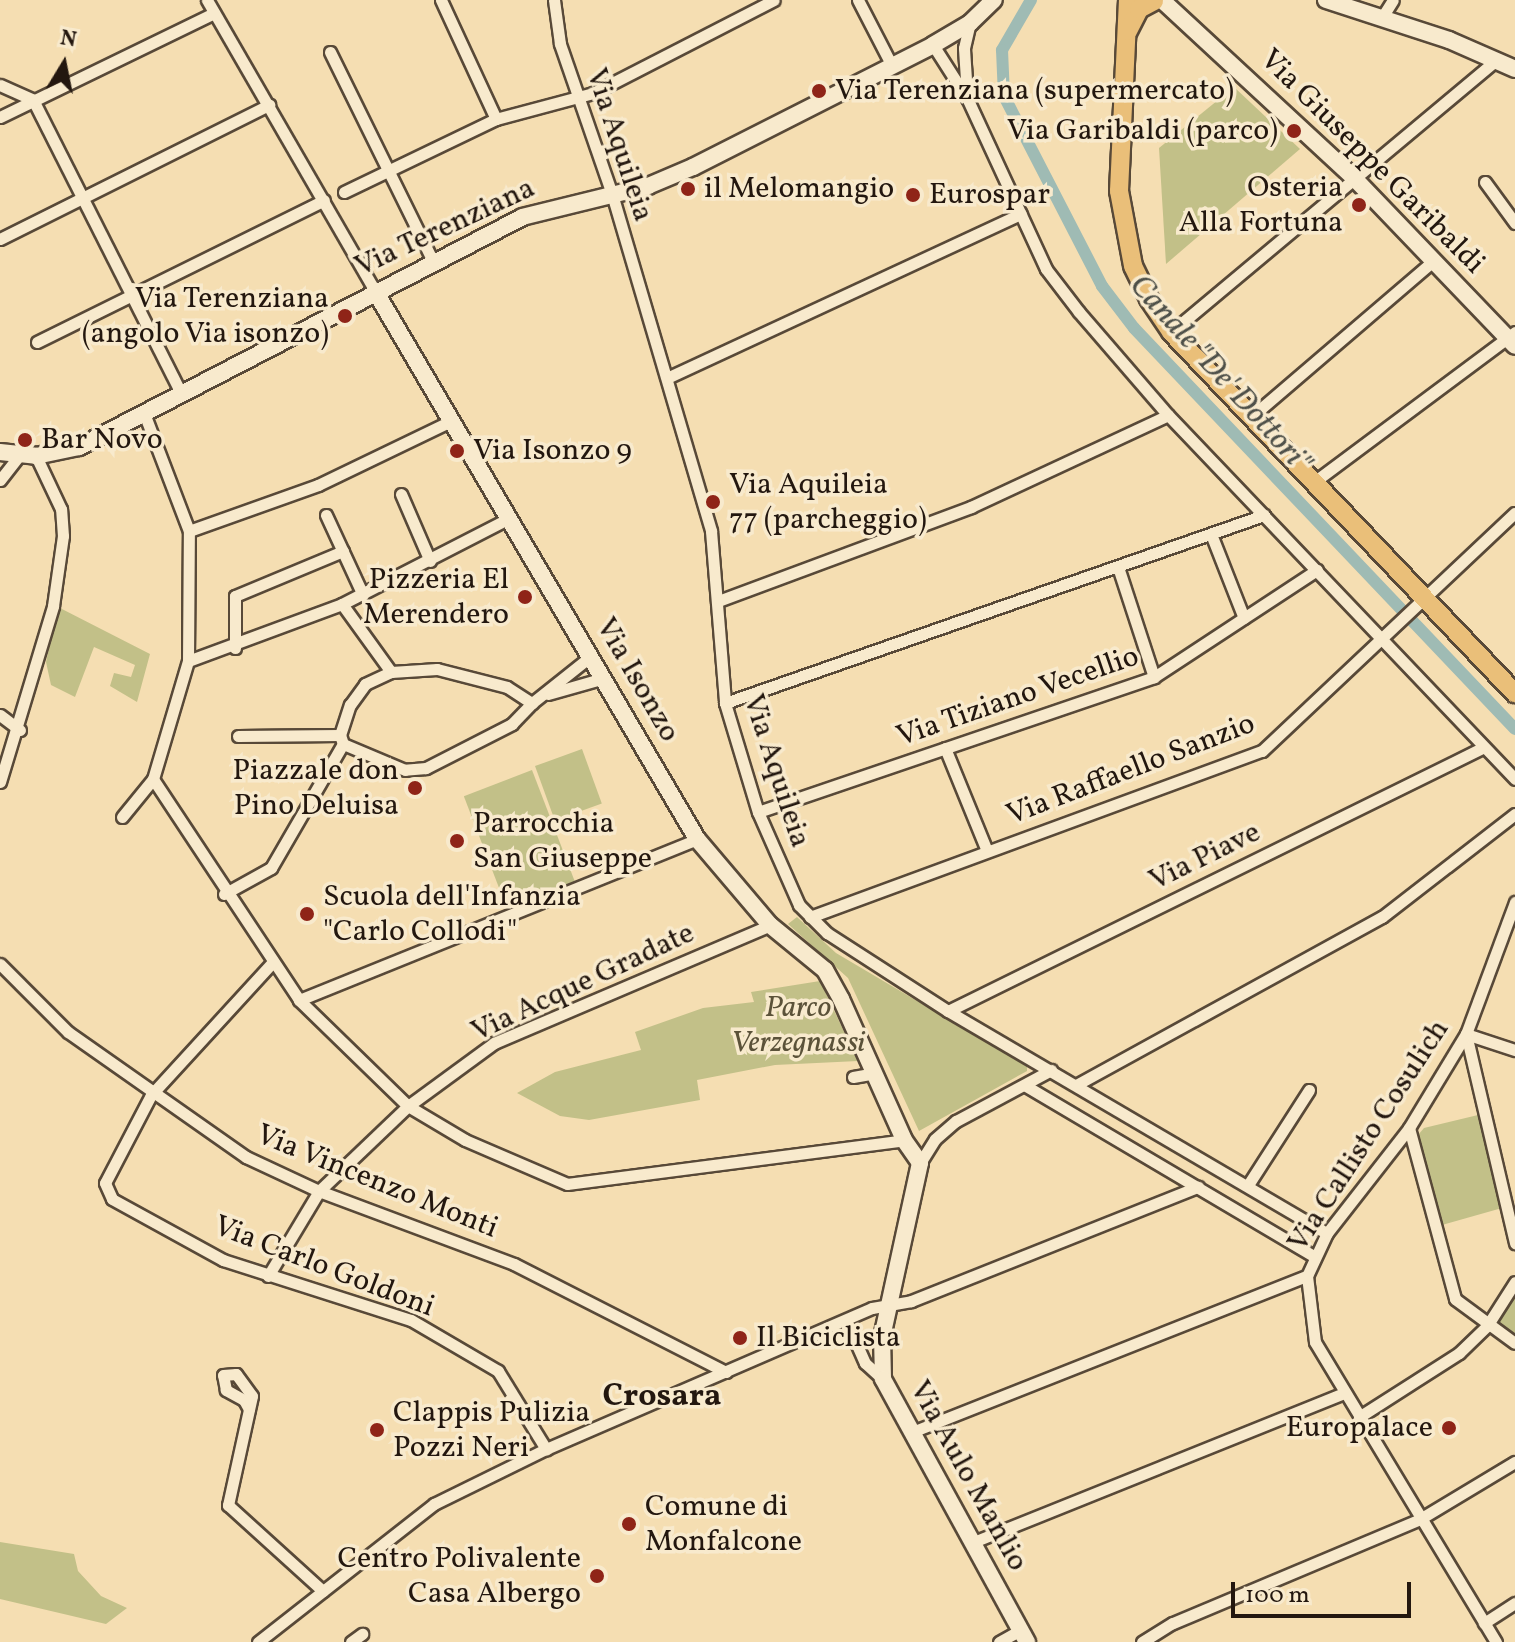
<!DOCTYPE html>
<html>
<head>
<meta charset="utf-8">
<style>
	body { margin:0 }
	#map { position:relative; width:1515px; height:1642px; overflow:hidden; background:#f5deb2; font-family:Vollkorn,serif }
	div>[style] { position:absolute }
	[style*='--x'] { left:calc(var(--x)*1px); top:calc(var(--y)*1px); width:calc(var(--w)*1px); rotate:calc(var(--a)*1deg) }
	.green>* { inset:0; background:#c2c088; transform-origin:0 0 }
	.canal>* { height:12px; margin:-6px; padding:0 6px; transform-origin:6px; border-radius:6px; background:#9fbbb4 }
	.roads { filter:drop-shadow(2px 0 #584938) drop-shadow(-2px 0 #584938) drop-shadow(0 2px #584938) drop-shadow(0 -2px #584938) }
	.street>* { height:11px; margin:-5.5px; padding:0 5.5px; transform-origin:5.5px; border-radius:5.5px; background:#f8eacd }
	.secondary>* { height:16px; margin:-8px; padding:0 8px; transform-origin:8px; border-radius:8px; background:#f8eacd }
	.primary>* { height:18px; margin:-9px; padding:0 9px; transform-origin:9px; border-radius:9px; background:#eabf79 }
	.dots>* { width:22px; height:22px; translate:-50% -50%; box-sizing:border-box; border:4px solid #f8eacd; border-radius:50% }
	span { translate:-50% -50%; white-space:nowrap; text-align:center; line-height:1.15; -webkit-text-stroke:7px #f8eacd; paint-order:stroke }
	.poi-label { font-size:30px; color:#23170f }
	.left { translate:0 -50%; text-align:left }
	.right { translate:-100% -50%; text-align:right }
	.street-label { font-size:30px; color:#23170f }
	.park-label { font-size:30px; color:#5b5239; font-style:italic }
	.water-label { font-size:32px; color:#4e5049; font-style:italic }
	.neighbourhood-label { font-size:32px; color:#23170f; font-weight:700 }
	.north { position:absolute; left:24px; top:24px; width:80px; height:80px; -webkit-text-stroke:6px #f8eacd; paint-order:stroke; rotate:10deg; font-size:22px; font-weight:700; line-height:32px; text-align:center; color:#23170f }
	.north::after { content:''; display:block; margin:auto; width:28px; height:36px; background:#23170f; clip-path:polygon(50% 0,100% 100%,50% 72%,0 100%) }
	.scale { position:absolute; left:1231px; top:1582px; width:180px; height:36px; box-sizing:border-box; border:4px solid #23170f; border-top:0; padding-left:10px; font-size:24px; line-height:28px; white-space:nowrap; color:#23170f; -webkit-text-stroke:6px #f8eacd; paint-order:stroke }
</style>
</head>
<body>
<div id="map">
	<div class="green">
		<div style="clip-path:polygon(1234px 87px,1300px 149px,1166px 264px,1159px 148px)"></div>
		<div style="clip-path:polygon(58px 607px,150px 654px,137px 702px,110px 686px,114px 673px,131px 677px,135px 665px,94px 647px,75px 697px,51px 685px,46px 662px)"></div>
		<div style="left:582px;top:749px;width:58px;height:50px;rotate:70deg"></div>
		<div style="left:532px;top:770px;width:127px;height:73px;rotate:69deg"></div>
		<div style="clip-path:polygon(797px 917px,836px 953px,1027px 1066px,1027px 1071px,919px 1131px,848px 978px,788px 924px)"></div>
		<div style="clip-path:polygon(820px 981px,858px 1061px,775px 1065px,697px 1080px,700px 1100px,589px 1120px,560px 1116px,517px 1093px,555px 1072px,641px 1050px,635px 1032px,703px 1008px,754px 1002px,751px 992px)"></div>
		<div style="clip-path:polygon(1478px 1115px,1502px 1208px,1442px 1225px,1418px 1135px,1424px 1128px)"></div>
		<div style="clip-path:polygon(1515px 1287px,1515px 1339px,1491px 1325px)"></div>
		<div style="clip-path:polygon(0 1542px,74px 1554px,78px 1571px,101px 1596px,127px 1608px,106px 1624px,0 1599px)"></div>
	</div>
	<div class="canal">
		<div style="--x:1031;--y:0;--w:58;--a:120.1"></div>
		<div style="--x:1002;--y:50;--w:46;--a:87.5"></div>
		<div style="--x:1004;--y:96;--w:214;--a:62.7"></div>
		<div style="--x:1102;--y:286;--w:53;--a:52.7"></div>
		<div style="--x:1134;--y:328;--w:553;--a:46.47"></div>
	</div>
	<div class="roads">
		<div class="street">
			<div style="--x:207;--y:0;--w:336;--a:60"></div>
			<div style="--x:441;--y:0;--w:131;--a:65.2"></div>
			<div style="--x:554;--y:0;--w:44;--a:82.2"></div>
			<div style="--x:560;--y:44;--w:159;--a:70.9"></div>
			<div style="--x:612;--y:194;--w:351;--a:73.6"></div>
			<div style="--x:711;--y:531;--w:173;--a:85.3"></div>
			<div style="--x:725;--y:703;--w:114;--a:73.2"></div>
			<div style="--x:758;--y:812;--w:102;--a:66.2"></div>
			<div style="--x:799;--y:905;--w:40;--a:45"></div>
			<div style="--x:827;--y:933;--w:144;--a:32.8"></div>
			<div style="--x:948;--y:1011;--w:439;--a:30.4"></div>
			<div style="--x:858;--y:0;--w:74;--a:62.7"></div>
			<div style="--x:1381;--y:19;--w:22;--a:-58"></div>
			<div style="--x:933;--y:45;--w:65;--a:57.5"></div>
			<div style="--x:968;--y:100;--w:186;--a:65.2"></div>
			<div style="--x:1046;--y:269;--w:54;--a:52.5"></div>
			<div style="--x:1079;--y:312;--w:136;--a:49.2"></div>
			<div style="--x:1168;--y:415;--w:503;--a:46.37"></div>
			<div style="--x:330;--y:52;--w:233;--a:63.8"></div>
			<div style="--x:0;--y:85;--w:36;--a:24"></div>
			<div style="--x:33;--y:100;--w:328;--a:63.2"></div>
			<div style="--x:967;--y:95;--w:47;--a:-93.7"></div>
			<div style="--x:964;--y:48;--w:26;--a:-77"></div>
			<div style="--x:0;--y:117;--w:238;--a:-25.9"></div>
			<div style="--x:1485;--y:182;--w:51;--a:53.8"></div>
			<div style="--x:344;--y:192;--w:169;--a:-25.7"></div>
			<div style="--x:496;--y:119;--w:100;--a:-15"></div>
			<div style="--x:593;--y:93;--w:203;--a:-27.2"></div>
			<div style="--x:0;--y:239;--w:301;--a:-26.5"></div>
			<div style="--x:1171;--y:332;--w:422;--a:-39.9"></div>
			<div style="--x:37;--y:342;--w:320;--a:-26.3"></div>
			<div style="--x:667;--y:378;--w:390;--a:-24.9"></div>
			<div style="--x:1251;--y:417;--w:240;--a:-40.6"></div>
			<div style="--x:0;--y:480;--w:31;--a:-52"></div>
			<div style="--x:1314;--y:482;--w:251;--a:-36.7"></div>
			<div style="--x:401;--y:494;--w:73;--a:66.6"></div>
			<div style="--x:326;--y:515;--w:88;--a:65.2"></div>
			<div style="--x:189;--y:531;--w:137;--a:-19.6"></div>
			<div style="--x:318;--y:485;--w:148;--a:-25.7"></div>
			<div style="--x:1211;--y:534;--w:90;--a:68.6"></div>
			<div style="--x:1118;--y:567;--w:116;--a:71.9"></div>
			<div style="--x:721;--y:600;--w:267;--a:-20.4"></div>
			<div style="--x:971;--y:507;--w:217;--a:-25"></div>
			<div style="--x:342;--y:604;--w:84;--a:54.2"></div>
			<div style="--x:235;--y:648;--w:52;--a:-90"></div>
			<div style="--x:235;--y:596;--w:117;--a:-22.6"></div>
			<div style="--x:188;--y:661;--w:164;--a:-20.3"></div>
			<div style="--x:342;--y:604;--w:188;--a:-27.2"></div>
			<div style="--x:437;--y:669;--w:72;--a:14.4"></div>
			<div style="--x:507;--y:687;--w:30;--a:33"></div>
			<div style="--x:532;--y:703;--w:29;--a:134"></div>
			<div style="--x:512;--y:724;--w:97;--a:152.9"></div>
			<div style="--x:426;--y:768;--w:21;--a:175"></div>
			<div style="--x:405;--y:770;--w:67;--a:-157.2"></div>
			<div style="--x:343;--y:744;--w:9;--a:-108"></div>
			<div style="--x:340;--y:735;--w:32;--a:-72"></div>
			<div style="--x:350;--y:705;--w:26;--a:-54"></div>
			<div style="--x:365;--y:684;--w:29;--a:-25"></div>
			<div style="--x:391;--y:672;--w:46;--a:-3.7"></div>
			<div style="--x:548;--y:694;--w:58;--a:-15.9"></div>
			<div style="--x:532;--y:703;--w:75;--a:-38.5"></div>
			<div style="--x:725;--y:703;--w:571;--a:-19.23"></div>
			<div style="--x:0;--y:715;--w:25;--a:37"></div>
			<div style="--x:238;--y:736;--w:102;--a:-0.6"></div>
			<div style="--x:945;--y:748;--w:111;--a:67.8"></div>
			<div style="--x:153;--y:779;--w:265;--a:56.5"></div>
			<div style="--x:299;--y:1000;--w:152;--a:44.2"></div>
			<div style="--x:408;--y:1106;--w:66;--a:30.8"></div>
			<div style="--x:465;--y:1140;--w:111;--a:23.3"></div>
			<div style="--x:567;--y:1184;--w:340;--a:-7.4"></div>
			<div style="--x:0;--y:782;--w:184;--a:-73.2"></div>
			<div style="--x:53;--y:606;--w:71;--a:-81.9"></div>
			<div style="--x:63;--y:536;--w:27;--a:-94"></div>
			<div style="--x:61;--y:509;--w:59;--a:-115.3"></div>
			<div style="--x:758;--y:812;--w:418;--a:-18.8"></div>
			<div style="--x:1154;--y:677;--w:195;--a:-33.3"></div>
			<div style="--x:122;--y:817;--w:49;--a:-50.8"></div>
			<div style="--x:153;--y:779;--w:123;--a:-73.5"></div>
			<div style="--x:188;--y:661;--w:130;--a:-89.6"></div>
			<div style="--x:189;--y:531;--w:126;--a:-110.9"></div>
			<div style="--x:224;--y:894;--w:54;--a:-29"></div>
			<div style="--x:271;--y:868;--w:143;--a:-59.9"></div>
			<div style="--x:810;--y:917;--w:482;--a:-20.2"></div>
			<div style="--x:1262;--y:751;--w:347;--a:-43.3"></div>
			<div style="--x:0;--y:964;--w:96;--a:45"></div>
			<div style="--x:68;--y:1032;--w:218;--a:35.1"></div>
			<div style="--x:246;--y:1157;--w:81;--a:25"></div>
			<div style="--x:319;--y:1191;--w:208;--a:20.5"></div>
			<div style="--x:514;--y:1264;--w:238;--a:27"></div>
			<div style="--x:271;--y:964;--w:178;--a:132.5"></div>
			<div style="--x:151;--y:1095;--w:99;--a:117.6"></div>
			<div style="--x:105;--y:1183;--w:17;--a:66"></div>
			<div style="--x:112;--y:1199;--w:127;--a:28.8"></div>
			<div style="--x:223;--y:1260;--w:197;--a:17.7"></div>
			<div style="--x:411;--y:1320;--w:101;--a:30.4"></div>
			<div style="--x:498;--y:1371;--w:92;--a:58.4"></div>
			<div style="--x:299;--y:1000;--w:429;--a:-22"></div>
			<div style="--x:948;--y:1011;--w:597;--a:-26.22"></div>
			<div style="--x:1466;--y:1034;--w:215;--a:76.8"></div>
			<div style="--x:1466;--y:1034;--w:52;--a:18.1"></div>
			<div style="--x:853;--y:1077;--w:23;--a:-10"></div>
			<div style="--x:1076;--y:1085;--w:349;--a:-28.8"></div>
			<div style="--x:1382;--y:917;--w:168;--a:-37.8"></div>
			<div style="--x:1026;--y:1086;--w:336;--a:30.6"></div>
			<div style="--x:1409;--y:1128;--w:177;--a:74.9"></div>
			<div style="--x:1455;--y:1299;--w:74;--a:36.3"></div>
			<div style="--x:920;--y:1163;--w:28;--a:-58"></div>
			<div style="--x:935;--y:1139;--w:28;--a:-41"></div>
			<div style="--x:956;--y:1121;--w:108;--a:-28.2"></div>
			<div style="--x:1248;--y:1185;--w:113;--a:-57.3"></div>
			<div style="--x:268;--y:1276;--w:99;--a:-59"></div>
			<div style="--x:319;--y:1191;--w:123;--a:-43.7"></div>
			<div style="--x:408;--y:1106;--w:107;--a:-36.2"></div>
			<div style="--x:494;--y:1043;--w:300;--a:-23.1"></div>
			<div style="--x:846;--y:1320;--w:47;--a:66.2"></div>
			<div style="--x:865;--y:1363;--w:24;--a:42"></div>
			<div style="--x:249;--y:1409;--w:10;--a:-119"></div>
			<div style="--x:244;--y:1400;--w:21;--a:-151"></div>
			<div style="--x:226;--y:1390;--w:15;--a:-101"></div>
			<div style="--x:223;--y:1375;--w:13;--a:-4"></div>
			<div style="--x:236;--y:1374;--w:27;--a:54"></div>
			<div style="--x:252;--y:1396;--w:112;--a:102.4"></div>
			<div style="--x:228;--y:1505;--w:128;--a:42.2"></div>
			<div style="--x:1359;--y:1417;--w:119;--a:-32.6"></div>
			<div style="--x:1459;--y:1353;--w:39;--a:-44"></div>
			<div style="--x:1487;--y:1326;--w:52;--a:-57.5"></div>
			<div style="--x:912;--y:1432;--w:425;--a:-21.6"></div>
			<div style="--x:971;--y:1543;--w:403;--a:-21.9"></div>
			<div style="--x:1484;--y:1623;--w:37;--a:-33"></div>
			<div style="--x:258;--y:1642;--w:224;--a:-38.1"></div>
			<div style="--x:434;--y:1504;--w:125;--a:-26.2"></div>
			<div style="--x:546;--y:1449;--w:355;--a:-23.4"></div>
			<div style="--x:872;--y:1308;--w:40;--a:-10"></div>
			<div style="--x:911;--y:1301;--w:309;--a:-21.7"></div>
			<div style="--x:351;--y:1642;--w:14;--a:-36"></div>
			<div style="--x:999;--y:1642;--w:25;--a:-29"></div>
			<div style="--x:1142;--y:1642;--w:36;--a:-32"></div>
			<div style="--x:1173;--y:1623;--w:268;--a:-22.8"></div>
			<div style="--x:1420;--y:1519;--w:111;--a:-31"></div>
			<div style="--x:1496;--y:1642;--w:350;--a:-121.1"></div>
			<div style="--x:1315;--y:1342;--w:66;--a:-96.9"></div>
			<div style="--x:1307;--y:1276;--w:47;--a:-65.1"></div>
			<div style="--x:1327;--y:1233;--w:133;--a:-52"></div>
			<div style="--x:1409;--y:1128;--w:110;--a:-58.8"></div>
			<div style="--x:1466;--y:1034;--w:141;--a:-69.6"></div>
		</div>
		<div class="secondary">
			<div style="--x:1326;--y:0;--w:129;--a:18"></div>
			<div style="--x:1449;--y:40;--w:72;--a:23.7"></div>
			<div style="--x:1164;--y:2;--w:260;--a:42.8"></div>
			<div style="--x:1355;--y:179;--w:231;--a:46.2"></div>
			<div style="--x:375;--y:291;--w:636;--a:59.56"></div>
			<div style="--x:697;--y:839;--w:113;--a:49.7"></div>
			<div style="--x:770;--y:925;--w:71;--a:39.3"></div>
			<div style="--x:825;--y:970;--w:33;--a:61"></div>
			<div style="--x:841;--y:999;--w:154;--a:65.9"></div>
			<div style="--x:904;--y:1140;--w:28;--a:55"></div>
			<div style="--x:920;--y:1163;--w:178;--a:102.3"></div>
			<div style="--x:882;--y:1337;--w:42;--a:88.6"></div>
			<div style="--x:883;--y:1379;--w:300;--a:61.3"></div>
			<div style="--x:0;--y:452;--w:36;--a:6"></div>
			<div style="--x:36;--y:456;--w:44;--a:-11.8"></div>
			<div style="--x:79;--y:447;--w:499;--a:-27.4"></div>
			<div style="--x:522;--y:217;--w:130;--a:-13.8"></div>
			<div style="--x:648;--y:186;--w:49;--a:-22.9"></div>
			<div style="--x:693;--y:167;--w:269;--a:-26.9"></div>
			<div style="--x:933;--y:45;--w:43;--a:-30.7"></div>
			<div style="--x:970;--y:23;--w:33;--a:-44"></div>
		</div>
		<div class="primary">
			<div style="--x:1128;--y:0;--w:191;--a:92.7"></div>
			<div style="--x:1119;--y:191;--w:76;--a:79.4"></div>
			<div style="--x:1133;--y:266;--w:37;--a:64"></div>
			<div style="--x:1149;--y:299;--w:40;--a:56"></div>
			<div style="--x:1171;--y:332;--w:499;--a:46.4"></div>
			<div style="--x:1128;--y:31;--w:25;--a:-63"></div>
			<div style="--x:1139;--y:9;--w:17;--a:-28"></div>
		</div>
	</div>
	<div class="dots">
		<div style="left:819px;top:91px;background:#8f2418"></div>
		<div style="left:1294px;top:131px;background:#8f2418"></div>
		<div style="left:688px;top:189px;background:#8f2418"></div>
		<div style="left:913px;top:195px;background:#8f2418"></div>
		<div style="left:1359px;top:205px;background:#8f2418"></div>
		<div style="left:345px;top:316px;background:#8f2418"></div>
		<div style="left:25px;top:440px;background:#8f2418"></div>
		<div style="left:457px;top:451px;background:#8f2418"></div>
		<div style="left:713px;top:502px;background:#8f2418"></div>
		<div style="left:525px;top:597px;background:#8f2418"></div>
		<div style="left:415px;top:788px;background:#8f2418"></div>
		<div style="left:457px;top:841px;background:#8f2418"></div>
		<div style="left:307px;top:914px;background:#8f2418"></div>
		<div style="left:740px;top:1338px;background:#8f2418"></div>
		<div style="left:1449px;top:1428px;background:#8f2418"></div>
		<div style="left:377px;top:1430px;background:#8f2418"></div>
		<div style="left:629px;top:1524px;background:#8f2418"></div>
		<div style="left:597px;top:1576px;background:#8f2418"></div>
	</div>
	<div class="poi-label">
		<span class="left" style="left:835px;top:91px">Via Terenziana (supermercato)</span>
		<span class="right" style="left:1278px;top:131px">Via Garibaldi (parco)</span>
		<span class="right" style="left:1343px;top:205px">Osteria<br>Alla Fortuna</span>
		<span class="left" style="left:704px;top:189px">il Melomangio</span>
		<span class="left" style="left:929px;top:195px">Eurospar</span>
		<span class="right" style="left:329px;top:316px">Via Terenziana<br>(angolo Via isonzo)</span>
		<span class="left" style="left:41px;top:440px">Bar Novo</span>
		<span class="left" style="left:473px;top:451px">Via Isonzo 9</span>
		<span class="left" style="left:729px;top:502px">Via Aquileia<br>77 (parcheggio)</span>
		<span class="right" style="left:509px;top:597px">Pizzeria El<br>Merendero</span>
		<span class="right" style="left:399px;top:788px">Piazzale don<br>Pino Deluisa</span>
		<span class="left" style="left:473px;top:841px">Parrocchia<br>San Giuseppe</span>
		<span class="left" style="left:323px;top:914px">Scuola dell'Infanzia<br>"Carlo Collodi"</span>
		<span class="left" style="left:756px;top:1338px">Il Biciclista</span>
		<span class="left" style="left:393px;top:1430px">Clappis Pulizia<br>Pozzi Neri</span>
		<span class="right" style="left:1433px;top:1428px">Europalace</span>
		<span class="left" style="left:645px;top:1524px">Comune di<br>Monfalcone</span>
		<span class="right" style="left:581px;top:1576px">Centro Polivalente<br>Casa Albergo</span>
	</div>
	<div class="street-label">
		<span style="left:619px;top:145px;rotate:72deg">Via Aquileia</span>
		<span style="left:1372px;top:162px;rotate:45deg">Via Giuseppe Garibaldi</span>
		<span style="left:445px;top:228px;rotate:-25deg">Via Terenziana</span>
		<span style="left:637px;top:680px;rotate:60deg">Via Isonzo</span>
		<span style="left:1018px;top:697px;rotate:-19deg">Via Tiziano Vecellio</span>
		<span style="left:1131px;top:770px;rotate:-21deg">Via Raffaello Sanzio</span>
		<span style="left:776px;top:771px;rotate:72deg">Via Aquileia</span>
		<span style="left:1205px;top:857px;rotate:-26deg">Via Piave</span>
		<span style="left:583px;top:983px;rotate:-25deg">Via Acque Gradate</span>
		<span style="left:1369px;top:1136px;rotate:-57deg">Via Callisto Cosulich</span>
		<span style="left:377px;top:1182px;rotate:22deg">Via Vincenzo Monti</span>
		<span style="left:324px;top:1267px;rotate:21deg">Via Carlo Goldoni</span>
		<span style="left:968px;top:1476px;rotate:61deg">Via Aulo Manlio</span>
	</div>
	<div class="park-label">
		<span style="left:798px;top:1025px">Parco<br>Verzegnassi</span>
	</div>
	<div class="water-label">
		<span style="left:1219px;top:375px;rotate:48deg">Canale "De' Dottori"</span>
	</div>
	<div class="neighbourhood-label">
		<span style="left:662px;top:1397px">Crosara</span>
	</div>
	<div class="north">N</div>
	<div class="scale">100 m</div>
</div>
</body>
</html>
